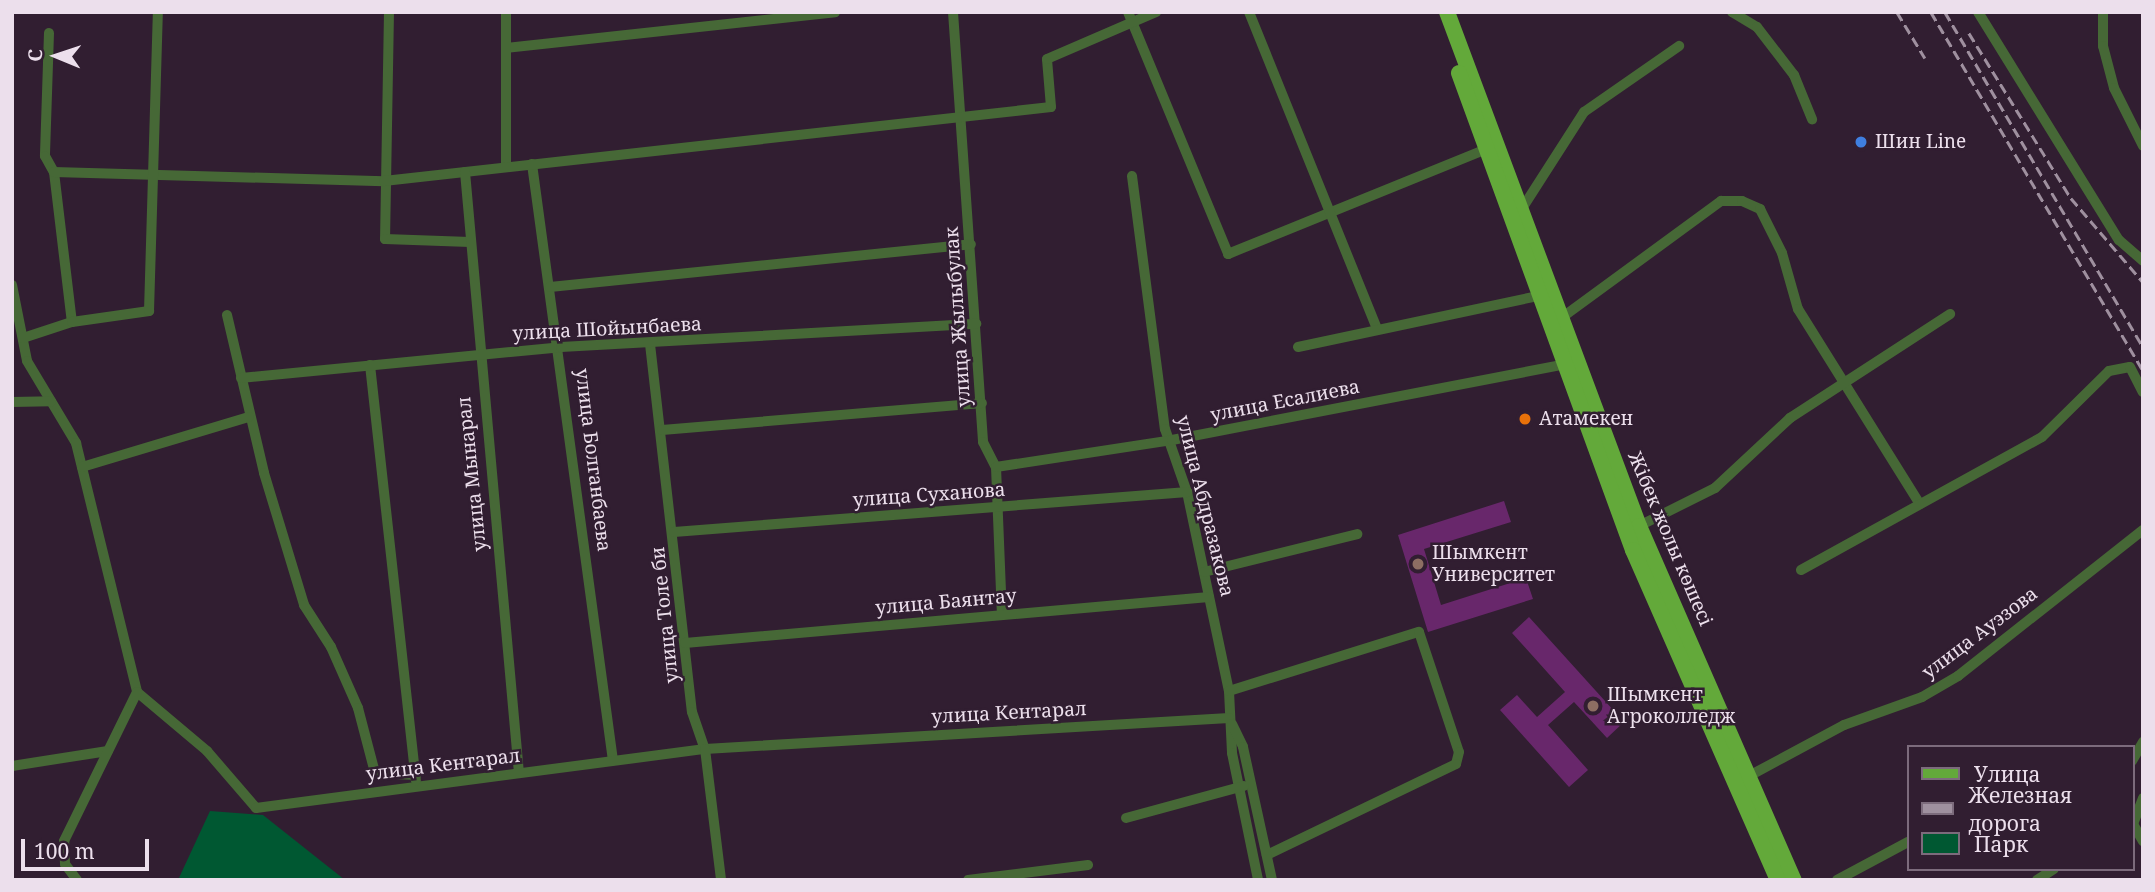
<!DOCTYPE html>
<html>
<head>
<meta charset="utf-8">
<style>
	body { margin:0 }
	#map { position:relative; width:2155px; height:892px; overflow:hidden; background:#311e31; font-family:"Noto Serif",serif }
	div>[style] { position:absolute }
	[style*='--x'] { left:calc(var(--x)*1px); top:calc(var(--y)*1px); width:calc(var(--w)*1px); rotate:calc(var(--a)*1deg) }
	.green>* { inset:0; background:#005832 }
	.building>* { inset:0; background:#68276b }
	.minor>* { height:10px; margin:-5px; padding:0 5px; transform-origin:5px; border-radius:5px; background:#466836 }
	.primary>* { height:16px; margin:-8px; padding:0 8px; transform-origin:8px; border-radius:8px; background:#63a93a }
	.rail>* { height:2.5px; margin-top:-1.25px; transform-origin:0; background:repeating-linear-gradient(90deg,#9f909f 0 10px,transparent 0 15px) }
	.dots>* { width:19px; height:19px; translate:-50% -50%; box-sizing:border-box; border:4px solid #311e31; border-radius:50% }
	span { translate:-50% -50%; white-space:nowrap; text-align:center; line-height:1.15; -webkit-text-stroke:5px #311e31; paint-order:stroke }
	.poi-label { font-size:19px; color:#ecdfec }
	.left { translate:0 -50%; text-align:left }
	.street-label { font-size:19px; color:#ecdfec }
	.frame { position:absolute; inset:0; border:14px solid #ecdfec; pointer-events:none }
	.legend { position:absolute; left:1907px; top:745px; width:228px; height:126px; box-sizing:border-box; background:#311e31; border:2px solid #7c6b7c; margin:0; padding:9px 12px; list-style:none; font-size:21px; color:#ecdfec }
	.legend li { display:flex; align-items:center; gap:14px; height:35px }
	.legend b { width:35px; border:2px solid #7c6b7c }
	.north { position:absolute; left:21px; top:21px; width:70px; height:70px; -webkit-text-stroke:5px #311e31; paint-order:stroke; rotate:272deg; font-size:19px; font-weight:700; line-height:28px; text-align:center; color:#ecdfec }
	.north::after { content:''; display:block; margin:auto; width:24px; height:32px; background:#ecdfec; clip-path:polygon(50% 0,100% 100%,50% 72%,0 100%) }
	.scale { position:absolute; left:21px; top:839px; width:128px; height:32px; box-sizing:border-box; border:4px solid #ecdfec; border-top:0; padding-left:9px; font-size:21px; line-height:24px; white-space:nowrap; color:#ecdfec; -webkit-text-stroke:5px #311e31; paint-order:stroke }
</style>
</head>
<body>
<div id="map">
	<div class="green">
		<div style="clip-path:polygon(210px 811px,263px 815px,345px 880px,178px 880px)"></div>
	</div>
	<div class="building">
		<div style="clip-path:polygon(1504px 501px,1511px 522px,1424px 549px,1441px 605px,1526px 578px,1533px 599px,1428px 632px,1398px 535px)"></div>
		<div style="clip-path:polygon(1529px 617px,1624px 722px,1607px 738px,1574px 702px,1548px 725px,1588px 770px,1569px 787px,1500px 710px,1517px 695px,1537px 717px,1565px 692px,1512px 633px)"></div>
	</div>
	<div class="minor">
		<div style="--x:389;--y:12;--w:227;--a:91"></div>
		<div style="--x:385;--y:239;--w:85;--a:2"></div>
		<div style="--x:953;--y:12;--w:431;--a:86"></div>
		<div style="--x:983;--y:442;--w:28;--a:63"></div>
		<div style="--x:996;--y:467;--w:148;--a:87.7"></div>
		<div style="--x:1128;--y:12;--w:262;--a:67.5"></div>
		<div style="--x:1228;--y:254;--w:282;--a:-22.1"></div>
		<div style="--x:1249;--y:12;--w:340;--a:68"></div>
		<div style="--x:1732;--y:12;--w:29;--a:31"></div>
		<div style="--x:1757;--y:27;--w:61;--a:52.4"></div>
		<div style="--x:1794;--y:75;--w:48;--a:67.8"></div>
		<div style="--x:1978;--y:12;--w:268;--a:58.3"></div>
		<div style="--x:2119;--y:240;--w:32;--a:41"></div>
		<div style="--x:2103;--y:12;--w:34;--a:90"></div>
		<div style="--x:2103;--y:46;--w:43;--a:75.3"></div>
		<div style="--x:2114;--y:88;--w:65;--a:63.4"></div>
		<div style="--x:49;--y:33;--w:123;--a:91.9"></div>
		<div style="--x:45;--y:156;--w:18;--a:61"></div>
		<div style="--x:54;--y:172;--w:151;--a:83.2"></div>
		<div style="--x:506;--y:48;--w:331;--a:-6.2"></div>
		<div style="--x:532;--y:164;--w:602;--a:82.27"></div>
		<div style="--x:506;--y:167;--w:155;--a:-90"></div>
		<div style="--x:54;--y:172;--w:330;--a:1.6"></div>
		<div style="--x:384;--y:181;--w:671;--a:-6.33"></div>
		<div style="--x:1051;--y:107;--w:48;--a:-94.8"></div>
		<div style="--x:1047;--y:59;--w:119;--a:-23.3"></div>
		<div style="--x:465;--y:172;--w:603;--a:84.87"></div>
		<div style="--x:1132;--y:176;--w:255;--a:82.6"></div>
		<div style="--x:1165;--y:429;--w:67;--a:70.8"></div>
		<div style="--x:1187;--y:492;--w:203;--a:78.1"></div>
		<div style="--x:1229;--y:691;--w:62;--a:87.2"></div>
		<div style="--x:1232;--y:753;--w:130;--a:78.4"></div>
		<div style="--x:1523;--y:207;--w:113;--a:-57.3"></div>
		<div style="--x:1584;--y:112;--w:116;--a:-34.8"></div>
		<div style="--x:12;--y:285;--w:77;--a:78.8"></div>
		<div style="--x:27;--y:361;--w:96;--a:59.1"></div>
		<div style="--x:76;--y:443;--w:256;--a:76.2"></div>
		<div style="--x:137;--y:692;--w:92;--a:40.1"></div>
		<div style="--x:207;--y:751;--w:75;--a:49.3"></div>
		<div style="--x:256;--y:808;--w:453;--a:-7.5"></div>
		<div style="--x:705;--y:749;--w:525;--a:-3.39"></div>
		<div style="--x:550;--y:287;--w:423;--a:-5.8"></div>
		<div style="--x:227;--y:315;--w:162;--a:76.8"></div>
		<div style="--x:264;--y:473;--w:138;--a:73.1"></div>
		<div style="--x:304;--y:605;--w:50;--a:57.3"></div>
		<div style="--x:331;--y:647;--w:67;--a:66.1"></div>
		<div style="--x:358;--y:708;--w:67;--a:75.3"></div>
		<div style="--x:375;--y:773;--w:41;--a:2.8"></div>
		<div style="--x:1564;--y:316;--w:195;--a:-36.2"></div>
		<div style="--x:1721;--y:201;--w:21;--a:0"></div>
		<div style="--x:1742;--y:201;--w:20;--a:24"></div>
		<div style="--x:1760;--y:209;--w:49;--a:63.4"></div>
		<div style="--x:1782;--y:253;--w:58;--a:74.1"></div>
		<div style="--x:1798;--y:309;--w:230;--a:58"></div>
		<div style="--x:23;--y:338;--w:52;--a:-18.1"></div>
		<div style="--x:72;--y:322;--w:78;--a:-8.1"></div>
		<div style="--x:149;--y:311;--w:299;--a:-88.3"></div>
		<div style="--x:650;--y:344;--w:370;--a:83.5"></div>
		<div style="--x:692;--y:712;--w:39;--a:71"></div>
		<div style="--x:705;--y:749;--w:132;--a:83"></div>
		<div style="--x:1298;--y:347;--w:250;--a:-12"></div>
		<div style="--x:370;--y:365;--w:418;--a:83.7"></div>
		<div style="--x:241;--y:378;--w:321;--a:-5.5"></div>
		<div style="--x:561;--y:347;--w:416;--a:-3.2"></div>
		<div style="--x:12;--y:402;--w:39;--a:-1"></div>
		<div style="--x:662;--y:430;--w:321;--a:-4.8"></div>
		<div style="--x:82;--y:467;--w:174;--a:-16.7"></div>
		<div style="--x:996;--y:467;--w:178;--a:-8.7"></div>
		<div style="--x:1172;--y:440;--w:405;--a:-10.9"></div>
		<div style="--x:1639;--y:526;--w:85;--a:-26.6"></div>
		<div style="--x:1715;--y:488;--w:103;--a:-43"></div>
		<div style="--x:1790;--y:418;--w:191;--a:-33"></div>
		<div style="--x:674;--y:532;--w:515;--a:-4.46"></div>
		<div style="--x:1801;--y:570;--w:275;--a:-28.9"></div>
		<div style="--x:2042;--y:437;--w:94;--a:-44.6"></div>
		<div style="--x:2109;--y:371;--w:21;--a:-11"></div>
		<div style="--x:2130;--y:367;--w:28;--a:63"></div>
		<div style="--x:1204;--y:572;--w:158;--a:-13.9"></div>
		<div style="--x:685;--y:643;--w:526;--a:-5.02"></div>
		<div style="--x:1229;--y:691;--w:199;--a:-17.3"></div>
		<div style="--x:1419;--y:632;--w:126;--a:71.6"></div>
		<div style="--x:1459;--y:752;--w:12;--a:104"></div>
		<div style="--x:1456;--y:764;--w:210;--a:154.3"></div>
		<div style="--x:1232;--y:724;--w:25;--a:64"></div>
		<div style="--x:1243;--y:747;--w:136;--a:77.7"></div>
		<div style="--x:2132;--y:761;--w:22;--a:-60"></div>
		<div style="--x:12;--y:766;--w:97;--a:-8.9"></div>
		<div style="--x:1749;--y:776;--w:108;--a:-28.2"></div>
		<div style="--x:1844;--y:725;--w:83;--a:-19.7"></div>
		<div style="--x:1922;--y:697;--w:42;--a:-30.3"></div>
		<div style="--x:1958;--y:676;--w:236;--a:-38.3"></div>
		<div style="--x:2143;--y:798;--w:28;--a:111"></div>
		<div style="--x:2133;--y:824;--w:20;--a:60"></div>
		<div style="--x:1126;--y:818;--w:122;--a:-15.2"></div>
		<div style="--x:77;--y:880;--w:20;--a:-127"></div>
		<div style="--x:65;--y:864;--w:23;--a:-92"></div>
		<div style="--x:64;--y:841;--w:166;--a:-63.9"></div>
		<div style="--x:968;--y:880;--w:121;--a:-7.1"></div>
		<div style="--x:1837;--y:880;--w:81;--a:-28.2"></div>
		<div style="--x:2037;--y:880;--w:20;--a:-33"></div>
	</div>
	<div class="primary">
		<div style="--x:1447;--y:12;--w:549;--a:69.52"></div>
		<div style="--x:1639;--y:526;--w:386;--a:66.4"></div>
		<div style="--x:1459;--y:73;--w:508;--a:69.96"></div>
		<div style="--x:1633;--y:550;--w:360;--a:66.3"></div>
	</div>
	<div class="rail">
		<div style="--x:1897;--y:12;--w:54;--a:58.7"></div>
		<div style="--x:1931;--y:12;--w:417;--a:59.4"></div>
		<div style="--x:1945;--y:12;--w:389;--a:59.4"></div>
		<div style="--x:1969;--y:33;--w:194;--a:58.3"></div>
		<div style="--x:2071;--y:198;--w:111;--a:49.4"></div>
	</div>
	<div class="dots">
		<div style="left:1861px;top:142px;background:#3f7fe0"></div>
		<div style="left:1525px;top:419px;background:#e8710a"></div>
		<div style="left:1418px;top:564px;background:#8d6e63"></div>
		<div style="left:1593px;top:706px;background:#8d6e63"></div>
	</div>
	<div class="poi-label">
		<span class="left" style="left:1875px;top:142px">Шин Line</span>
		<span class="left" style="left:1539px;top:419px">Атамекен</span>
		<span class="left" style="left:1432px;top:564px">Шымкент<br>Университет</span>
		<span class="left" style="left:1607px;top:706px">Шымкент<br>Агроколледж</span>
	</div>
	<div class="street-label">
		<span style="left:958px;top:317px;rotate:-94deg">улица Жылыбулак</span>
		<span style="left:607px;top:329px;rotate:-3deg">улица Шойынбаева</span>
		<span style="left:1285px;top:401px;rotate:-11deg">улица Есалиева</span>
		<span style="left:593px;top:460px;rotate:83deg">улица Болганбаева</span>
		<span style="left:472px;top:474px;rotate:-96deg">улица Мынарал</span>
		<span style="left:929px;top:495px;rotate:-4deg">улица Суханова</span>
		<span style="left:1205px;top:506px;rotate:76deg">улица Абдразакова</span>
		<span style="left:1670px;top:539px;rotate:67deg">Жібек жолы көшесі</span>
		<span style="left:946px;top:602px;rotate:-5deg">улица Баянтау</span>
		<span style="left:665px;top:615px;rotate:-96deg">улица Толе би</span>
		<span style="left:1980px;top:633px;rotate:-37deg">улица Ауэзова</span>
		<span style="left:1009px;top:713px;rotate:-3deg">улица Кентарал</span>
		<span style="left:443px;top:765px;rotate:-7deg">улица Кентарал</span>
	</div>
	<div class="frame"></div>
	<ul class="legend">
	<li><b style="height:9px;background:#63a93a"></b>Улица</li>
	<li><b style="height:9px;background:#9f909f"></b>Железная дорога</li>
	<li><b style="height:19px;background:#005832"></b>Парк</li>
	</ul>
	<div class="north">С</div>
	<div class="scale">100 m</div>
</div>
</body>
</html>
